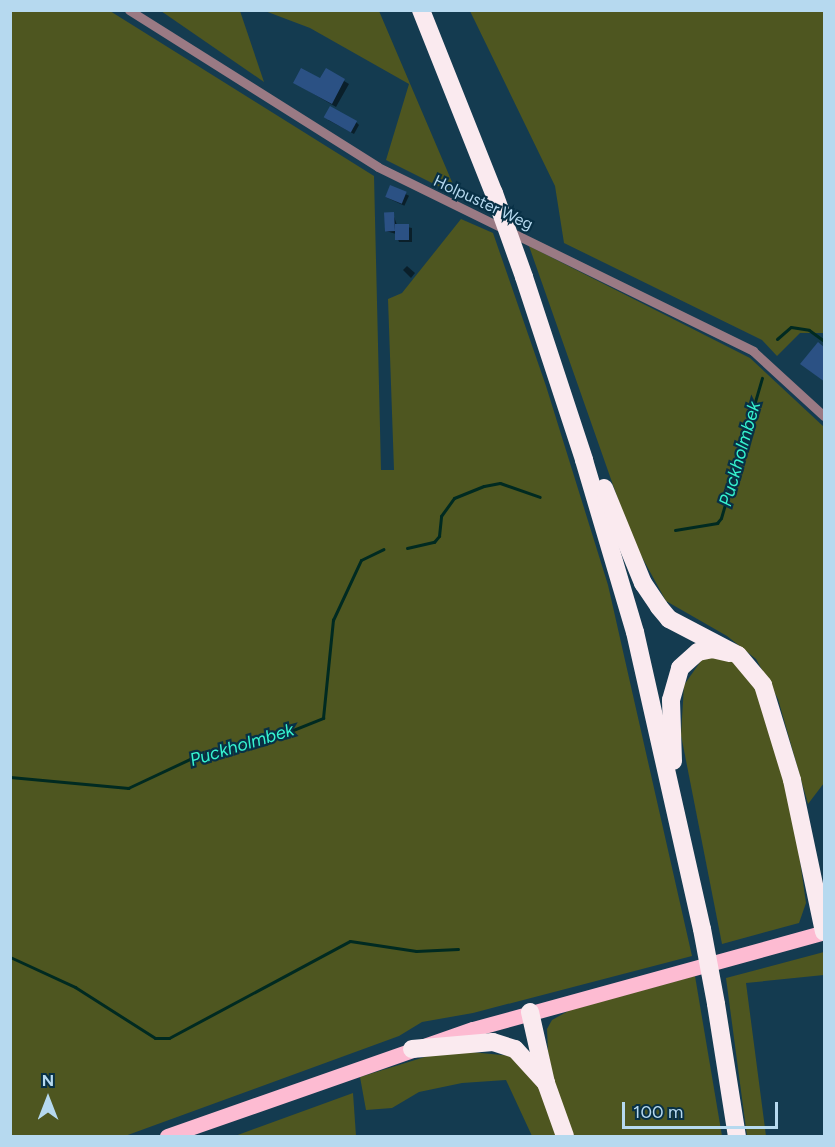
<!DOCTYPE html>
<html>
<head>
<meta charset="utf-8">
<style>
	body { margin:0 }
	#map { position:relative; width:835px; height:1147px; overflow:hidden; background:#143b50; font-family:Figtree,sans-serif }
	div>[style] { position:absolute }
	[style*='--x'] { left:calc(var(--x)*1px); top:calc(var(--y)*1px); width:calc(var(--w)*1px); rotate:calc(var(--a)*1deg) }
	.green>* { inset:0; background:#4e5620 }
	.shadow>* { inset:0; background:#0007; transform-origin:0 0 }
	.stream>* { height:3px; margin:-1.5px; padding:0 1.5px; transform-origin:1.5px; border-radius:1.5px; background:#002a21 }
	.building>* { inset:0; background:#2b5184; transform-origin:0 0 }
	.street>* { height:9px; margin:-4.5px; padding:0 4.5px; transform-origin:4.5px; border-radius:4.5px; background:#9a7a84 }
	.primary>* { height:15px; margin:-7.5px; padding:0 7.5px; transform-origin:7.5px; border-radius:7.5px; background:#fdbbd2 }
	.highway>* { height:18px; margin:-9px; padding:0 9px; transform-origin:9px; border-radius:9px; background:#faeaef }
	.highway-bridge>* { height:18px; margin:-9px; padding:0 9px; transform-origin:9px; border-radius:9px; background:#faeaef }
	span { translate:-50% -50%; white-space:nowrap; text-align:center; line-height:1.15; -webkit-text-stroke:4.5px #083045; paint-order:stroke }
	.street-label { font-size:16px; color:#b6d9ef }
	.water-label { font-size:18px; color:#36f3cf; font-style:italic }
	.frame { position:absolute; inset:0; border:12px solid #b6d9ef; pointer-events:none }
	.north { position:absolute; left:18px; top:1069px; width:60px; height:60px; -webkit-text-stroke:4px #083045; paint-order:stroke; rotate:0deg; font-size:16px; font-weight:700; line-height:24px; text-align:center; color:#b6d9ef }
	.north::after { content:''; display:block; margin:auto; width:21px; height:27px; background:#b6d9ef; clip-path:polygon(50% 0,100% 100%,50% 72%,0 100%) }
	.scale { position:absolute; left:622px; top:1102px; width:156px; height:27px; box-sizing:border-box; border:3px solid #b6d9ef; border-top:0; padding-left:8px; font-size:18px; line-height:21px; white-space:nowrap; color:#b6d9ef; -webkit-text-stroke:4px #083045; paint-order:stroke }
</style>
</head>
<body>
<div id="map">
	<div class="green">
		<div style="clip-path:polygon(10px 11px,110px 11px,374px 176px,381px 470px,394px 470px,388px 299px,402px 293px,461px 219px,493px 233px,546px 386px,608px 585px,692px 956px,473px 1013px,422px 1022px,399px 1036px,125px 1136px,11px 1136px)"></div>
		<div style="clip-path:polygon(161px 11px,240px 11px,264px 82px)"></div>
		<div style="clip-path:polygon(265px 11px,379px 11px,458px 196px,386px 160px,409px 84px,310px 28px)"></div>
		<div style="clip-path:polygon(470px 11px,824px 11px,824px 333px,800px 333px,777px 356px,762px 340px,564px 243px,555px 186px)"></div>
		<div style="clip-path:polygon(529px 246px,750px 358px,824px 427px,824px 783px,808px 804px,778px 699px,756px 659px,727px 636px,666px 601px,632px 539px)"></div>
		<div style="clip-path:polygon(723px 656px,739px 665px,763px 699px,794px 819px,806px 903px,799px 923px,722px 944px,681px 735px,684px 685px,703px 658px)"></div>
		<div style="clip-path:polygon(824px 952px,824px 975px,746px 983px,766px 1136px,747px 1136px,726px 978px)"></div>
		<div style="clip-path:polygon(695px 976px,722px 1136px,573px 1136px,555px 1089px,548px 1052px,547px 1029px,552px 1020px,570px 1010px)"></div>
		<div style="clip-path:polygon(460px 1051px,512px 1056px,539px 1088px,558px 1136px,532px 1136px,506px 1080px,462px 1083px,419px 1092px,392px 1108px,366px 1110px,360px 1077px,428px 1056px)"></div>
		<div style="clip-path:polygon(353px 1093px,356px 1136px,235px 1136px)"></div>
	</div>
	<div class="shadow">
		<div style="clip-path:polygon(326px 70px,349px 84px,336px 107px,295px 83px,321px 80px)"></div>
		<div style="clip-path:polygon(328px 120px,356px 122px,359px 125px,354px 134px)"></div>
		<div style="left:390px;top:187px;width:21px;height:11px;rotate:25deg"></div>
		<div style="clip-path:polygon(393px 214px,397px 225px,412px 228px,412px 242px,399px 242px,396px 234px,386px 231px)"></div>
		<div style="clip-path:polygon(407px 266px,415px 273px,411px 278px,403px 270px)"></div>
	</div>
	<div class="stream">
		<div style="--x:777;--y:339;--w:18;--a:-41"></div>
		<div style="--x:791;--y:327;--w:18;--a:9"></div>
		<div style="--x:809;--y:330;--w:19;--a:36"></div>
		<div style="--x:675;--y:530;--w:43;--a:-9.5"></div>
		<div style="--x:717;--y:523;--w:6;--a:-51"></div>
		<div style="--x:721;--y:518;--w:146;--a:-73.7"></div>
		<div style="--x:407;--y:548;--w:28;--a:-13"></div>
		<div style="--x:434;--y:542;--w:8;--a:-50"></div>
		<div style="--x:439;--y:536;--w:20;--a:-84"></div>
		<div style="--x:441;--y:516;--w:22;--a:-54"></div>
		<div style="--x:454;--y:498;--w:32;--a:-22"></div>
		<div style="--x:484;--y:486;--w:16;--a:-11"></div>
		<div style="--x:500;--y:483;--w:42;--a:19.3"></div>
		<div style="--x:10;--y:777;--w:119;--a:5.3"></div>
		<div style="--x:128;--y:788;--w:68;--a:-25.1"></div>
		<div style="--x:190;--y:759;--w:75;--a:-13.1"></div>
		<div style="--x:263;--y:742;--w:65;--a:-21.8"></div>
		<div style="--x:323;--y:718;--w:99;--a:-84.2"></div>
		<div style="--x:333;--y:620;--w:66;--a:-65"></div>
		<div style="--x:361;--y:560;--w:25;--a:-26"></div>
		<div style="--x:10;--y:957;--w:72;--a:24.8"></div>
		<div style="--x:75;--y:987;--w:95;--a:32.5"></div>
		<div style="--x:155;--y:1038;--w:14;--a:0"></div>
		<div style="--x:169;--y:1038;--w:205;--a:-28.2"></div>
		<div style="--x:350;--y:941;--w:67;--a:8.6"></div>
		<div style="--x:416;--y:951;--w:42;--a:-2.7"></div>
	</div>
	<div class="building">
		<div style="clip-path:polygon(301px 68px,320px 78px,326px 68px,345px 79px,332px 104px,293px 83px)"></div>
		<div style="left:330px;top:106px;width:31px;height:13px;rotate:29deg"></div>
		<div style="left:390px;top:185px;width:18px;height:13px;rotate:22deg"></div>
		<div style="left:394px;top:212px;width:19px;height:10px;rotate:87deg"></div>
		<div style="left:395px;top:224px;width:14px;height:16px"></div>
		<div style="clip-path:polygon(818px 342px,825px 348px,825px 382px,800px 364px)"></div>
	</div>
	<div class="street">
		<div style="--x:129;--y:10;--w:294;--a:32.2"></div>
		<div style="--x:378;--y:167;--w:418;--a:26.1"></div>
		<div style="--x:753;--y:351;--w:96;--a:42.5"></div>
	</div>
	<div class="primary">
		<div style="--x:167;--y:1136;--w:324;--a:-19.3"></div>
		<div style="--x:473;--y:1029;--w:364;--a:-15.4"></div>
	</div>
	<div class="highway">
		<div style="--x:421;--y:10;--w:197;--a:68.3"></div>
		<div style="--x:524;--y:277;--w:193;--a:71.8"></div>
		<div style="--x:584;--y:460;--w:179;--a:73.5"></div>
		<div style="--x:635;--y:632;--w:304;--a:77.3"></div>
		<div style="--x:604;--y:488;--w:103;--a:67.7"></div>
		<div style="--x:643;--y:583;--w:29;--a:56"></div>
		<div style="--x:659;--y:607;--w:16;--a:50"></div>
		<div style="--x:669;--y:619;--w:78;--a:27.6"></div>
		<div style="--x:738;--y:655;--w:39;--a:50"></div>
		<div style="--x:763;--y:685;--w:99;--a:73"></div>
		<div style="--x:792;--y:780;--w:155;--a:78.1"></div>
		<div style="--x:673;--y:761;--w:61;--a:-91.9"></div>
		<div style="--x:671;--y:700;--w:33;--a:-74"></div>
		<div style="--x:680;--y:668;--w:24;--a:-42"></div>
		<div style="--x:698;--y:652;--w:14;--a:-12"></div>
		<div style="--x:712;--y:649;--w:18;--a:13"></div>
		<div style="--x:716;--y:1004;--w:134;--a:81"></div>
		<div style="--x:530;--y:1012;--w:73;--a:77.3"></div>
		<div style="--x:546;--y:1083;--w:56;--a:70.3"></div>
		<div style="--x:412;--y:1049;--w:81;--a:-4.9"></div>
		<div style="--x:493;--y:1042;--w:23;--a:18"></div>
		<div style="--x:515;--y:1049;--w:46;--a:47.6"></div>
	</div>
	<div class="highway-bridge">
		<div style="--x:494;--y:193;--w:89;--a:70.3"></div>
		<div style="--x:702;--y:929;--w:76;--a:79.4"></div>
	</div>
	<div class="street-label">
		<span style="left:483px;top:203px;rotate:25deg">Holpuster Weg</span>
	</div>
	<div class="water-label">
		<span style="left:740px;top:454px;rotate:-74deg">Puckholmbek</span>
		<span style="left:242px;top:745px;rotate:-17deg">Puckholmbek</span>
	</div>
	<div class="frame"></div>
	<div class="north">N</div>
	<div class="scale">100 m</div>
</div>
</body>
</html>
